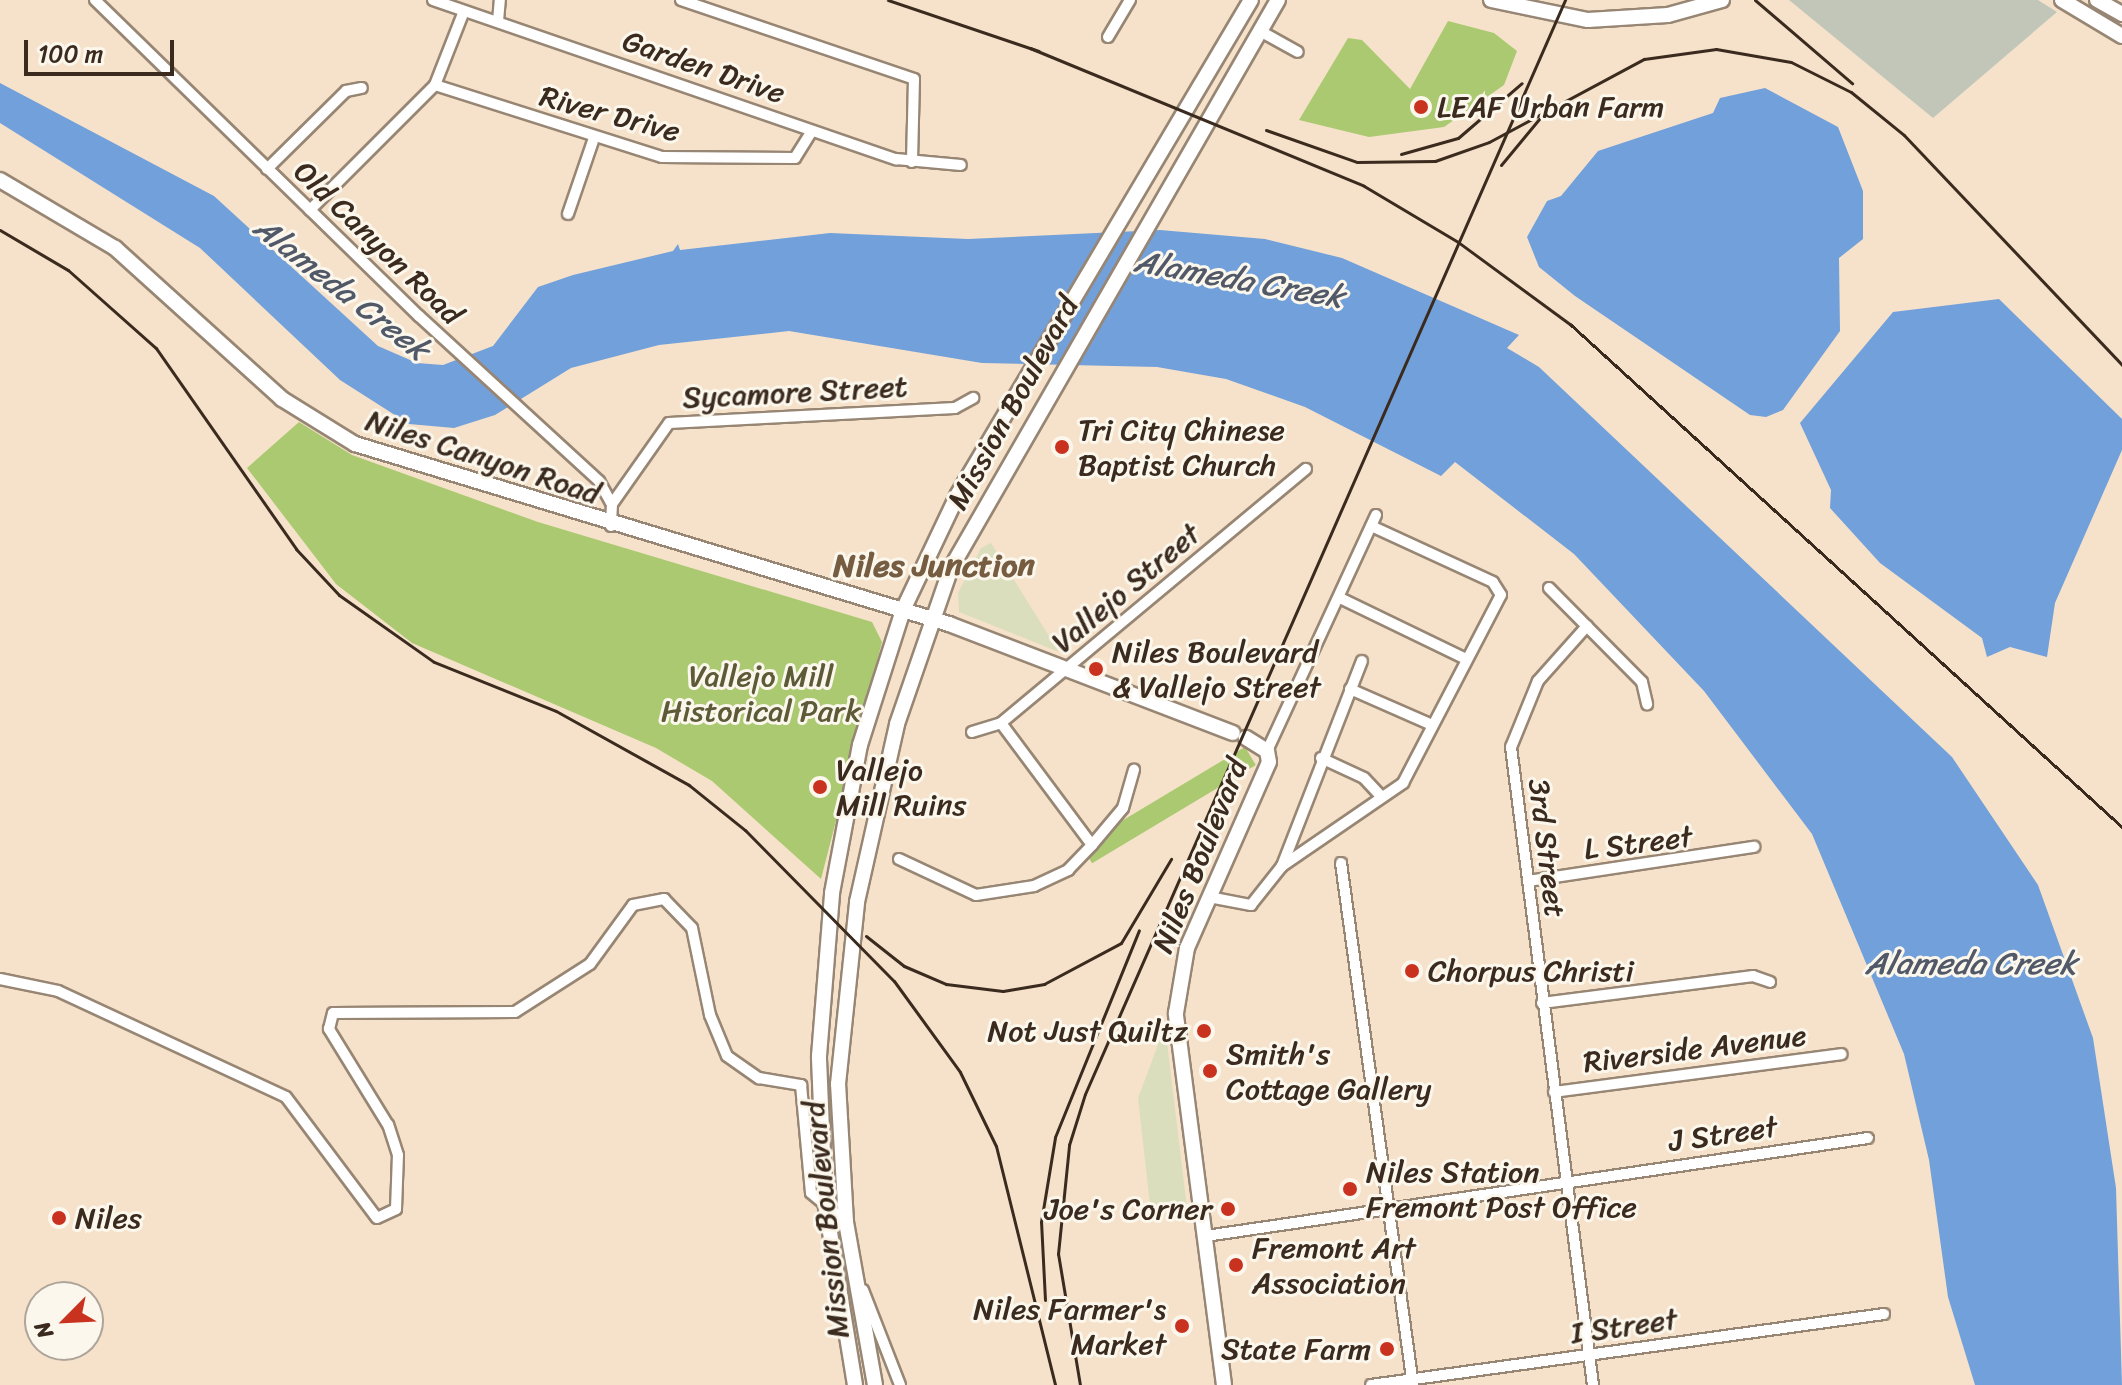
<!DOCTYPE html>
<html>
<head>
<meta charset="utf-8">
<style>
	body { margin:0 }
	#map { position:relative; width:2122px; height:1385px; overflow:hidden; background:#f6e2ca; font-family:Sriracha,sans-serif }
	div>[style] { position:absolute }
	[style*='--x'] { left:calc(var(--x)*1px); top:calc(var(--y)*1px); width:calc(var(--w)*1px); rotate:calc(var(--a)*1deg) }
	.built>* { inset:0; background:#dbdebc }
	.industrial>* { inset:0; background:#c1c6b9 }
	.green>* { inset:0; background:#aac971; transform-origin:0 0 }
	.water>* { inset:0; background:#72a0da }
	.roads { filter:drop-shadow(2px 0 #988674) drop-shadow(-2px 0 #988674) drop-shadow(0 2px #988674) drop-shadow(0 -2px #988674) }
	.minor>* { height:10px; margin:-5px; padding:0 5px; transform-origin:5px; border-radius:5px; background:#fff }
	.major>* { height:14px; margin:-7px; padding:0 7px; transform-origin:7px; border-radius:7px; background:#fff }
	.rail>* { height:3px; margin:-1.5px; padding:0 1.5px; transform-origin:1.5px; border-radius:1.5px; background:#3b2a1e }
	.dots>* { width:22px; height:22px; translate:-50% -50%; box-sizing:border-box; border:4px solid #fbf7ec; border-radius:50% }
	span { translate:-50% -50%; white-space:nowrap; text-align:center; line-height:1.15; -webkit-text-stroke:6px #fbf7ec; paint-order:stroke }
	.street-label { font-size:30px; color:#3b2a1e }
	.poi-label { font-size:30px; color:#3b2a1e }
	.left { translate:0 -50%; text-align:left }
	.right { translate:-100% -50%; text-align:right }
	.park-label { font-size:30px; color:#5c5a37 }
	.water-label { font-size:32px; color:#515969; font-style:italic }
	.neighbourhood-label { font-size:32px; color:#765c41; font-weight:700 }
	.north { position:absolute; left:24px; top:1281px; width:80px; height:80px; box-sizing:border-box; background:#fbf7ec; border:2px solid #aea59a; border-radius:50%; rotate:246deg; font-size:22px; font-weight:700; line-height:32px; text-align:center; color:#3b2a1e }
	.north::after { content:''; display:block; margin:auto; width:28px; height:36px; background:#c8321e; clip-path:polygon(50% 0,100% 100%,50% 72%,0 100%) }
	.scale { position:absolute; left:24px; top:40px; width:150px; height:36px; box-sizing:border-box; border:4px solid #3b2a1e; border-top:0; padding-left:10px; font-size:24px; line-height:28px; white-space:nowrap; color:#3b2a1e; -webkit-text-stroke:6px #fbf7ec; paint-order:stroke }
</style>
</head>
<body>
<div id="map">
	<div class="built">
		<div style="clip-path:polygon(991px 543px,1059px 652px,959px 612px,958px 593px,981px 548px)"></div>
		<div style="clip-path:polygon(1165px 1026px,1187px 1208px,1151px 1214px,1138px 1098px)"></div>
	</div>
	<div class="industrial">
		<div style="clip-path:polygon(1789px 0,2038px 0,2057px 12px,1933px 118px)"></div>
	</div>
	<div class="green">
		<div style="clip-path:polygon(1448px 21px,1494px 33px,1517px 51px,1504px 85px,1444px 127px,1369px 137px,1299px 120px,1348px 38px,1362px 40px,1410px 89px)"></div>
		<div style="clip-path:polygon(299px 422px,352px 455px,538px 522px,872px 622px,882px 642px,821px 879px,712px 781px,656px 748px,412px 643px,336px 584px,247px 468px)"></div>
		<div style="left:1245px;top:747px;width:21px;height:191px;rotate:59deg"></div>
	</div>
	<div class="water">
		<div style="clip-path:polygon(0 83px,214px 196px,378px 346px,417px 363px,443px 365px,493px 346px,538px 287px,573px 275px,673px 251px,678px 244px,680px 250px,830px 233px,968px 239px,1160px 230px,1265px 239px,1342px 258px,1519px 335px,1507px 348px,1539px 367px,1952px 757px,2038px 885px,2093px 1038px,2116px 1188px,2122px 1385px,1975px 1385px,1948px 1297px,1929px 1160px,1904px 1054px,1812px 834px,1704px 691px,1574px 554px,1455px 462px,1441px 476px,1305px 407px,1226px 379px,1157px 367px,982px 363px,789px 331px,659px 345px,571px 368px,495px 415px,454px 428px,409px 424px,340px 380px,200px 248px,0 123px)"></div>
		<div style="clip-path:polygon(1765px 88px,1838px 127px,1863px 191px,1863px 239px,1839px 258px,1840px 331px,1783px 410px,1766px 417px,1750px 415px,1575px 296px,1539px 267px,1527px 237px,1547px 201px,1561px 196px,1598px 151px,1713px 113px,1720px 98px)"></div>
		<div style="clip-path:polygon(1999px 299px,2122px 419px,2122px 450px,2055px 603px,2047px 657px,2010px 647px,1987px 657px,1982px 638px,1880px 563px,1830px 508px,1831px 490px,1800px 423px,1893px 312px)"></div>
	</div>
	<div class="roads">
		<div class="minor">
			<div style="--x:95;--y:0;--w:453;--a:44.3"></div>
			<div style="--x:419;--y:316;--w:244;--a:42.5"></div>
			<div style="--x:599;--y:481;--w:26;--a:61"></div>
			<div style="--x:612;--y:504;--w:22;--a:93"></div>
			<div style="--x:433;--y:0;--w:490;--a:19"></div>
			<div style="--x:896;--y:159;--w:65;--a:5.3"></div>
			<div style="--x:681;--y:0;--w:246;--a:18.7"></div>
			<div style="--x:914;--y:79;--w:83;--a:91.4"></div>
			<div style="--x:498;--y:21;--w:21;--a:-85"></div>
			<div style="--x:1260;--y:31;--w:43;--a:28.9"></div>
			<div style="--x:1108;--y:37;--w:43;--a:-59.3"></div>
			<div style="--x:435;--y:85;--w:238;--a:17.6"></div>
			<div style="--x:662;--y:157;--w:133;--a:0.4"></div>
			<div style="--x:795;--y:158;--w:32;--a:-58"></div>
			<div style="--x:267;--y:169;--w:111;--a:-44.6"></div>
			<div style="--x:346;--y:91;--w:16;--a:-11"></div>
			<div style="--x:310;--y:210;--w:177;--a:-45"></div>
			<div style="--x:435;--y:85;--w:79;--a:-68.6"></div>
			<div style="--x:568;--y:214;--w:77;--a:-71.1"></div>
			<div style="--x:612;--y:504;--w:99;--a:-54.9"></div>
			<div style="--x:669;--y:423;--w:286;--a:-3"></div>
			<div style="--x:955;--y:408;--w:21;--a:-29"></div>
			<div style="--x:1549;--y:588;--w:132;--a:45.3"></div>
			<div style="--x:1642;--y:682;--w:23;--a:77"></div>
			<div style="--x:1340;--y:598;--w:140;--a:25.8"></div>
			<div style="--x:1587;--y:626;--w:74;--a:131.7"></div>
			<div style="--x:1538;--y:681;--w:71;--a:112.2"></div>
			<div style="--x:1511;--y:747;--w:643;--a:82.68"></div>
			<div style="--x:1350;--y:689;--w:90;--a:23.7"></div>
			<div style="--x:1001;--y:723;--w:152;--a:53.3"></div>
			<div style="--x:972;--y:732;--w:30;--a:-17"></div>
			<div style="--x:1001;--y:723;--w:397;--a:-39.8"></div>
			<div style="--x:1267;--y:751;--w:260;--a:-65.2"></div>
			<div style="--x:1321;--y:758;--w:47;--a:24.9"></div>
			<div style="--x:1364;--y:778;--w:25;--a:47"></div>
			<div style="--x:899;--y:859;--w:85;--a:25.1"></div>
			<div style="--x:976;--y:895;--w:59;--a:-8.8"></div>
			<div style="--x:1034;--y:886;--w:38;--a:-25"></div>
			<div style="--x:1068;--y:870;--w:35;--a:-46"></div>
			<div style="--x:1092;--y:845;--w:48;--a:-50"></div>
			<div style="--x:1123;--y:808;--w:40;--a:-74"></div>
			<div style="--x:1341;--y:863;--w:527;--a:82.15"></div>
			<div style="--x:1282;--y:866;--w:220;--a:-68.7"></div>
			<div style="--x:1528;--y:881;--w:229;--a:-8.6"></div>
			<div style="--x:1209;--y:897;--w:43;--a:10.8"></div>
			<div style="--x:1251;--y:905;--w:50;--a:-51.5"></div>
			<div style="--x:1282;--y:866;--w:147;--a:-34.4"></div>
			<div style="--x:1403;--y:783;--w:212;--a:-62.5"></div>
			<div style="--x:1501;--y:595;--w:15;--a:-122"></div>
			<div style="--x:1493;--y:582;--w:134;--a:-155.3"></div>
			<div style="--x:0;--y:979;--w:59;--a:11.7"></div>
			<div style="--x:58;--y:991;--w:251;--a:24.9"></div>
			<div style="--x:286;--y:1097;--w:151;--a:53.1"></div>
			<div style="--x:377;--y:1218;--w:21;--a:-25"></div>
			<div style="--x:396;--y:1209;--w:54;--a:-87.9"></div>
			<div style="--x:398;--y:1155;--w:32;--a:-108"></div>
			<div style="--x:388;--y:1125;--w:113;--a:-121.6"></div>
			<div style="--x:329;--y:1029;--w:16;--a:-76"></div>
			<div style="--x:333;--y:1013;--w:182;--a:-0.3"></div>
			<div style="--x:515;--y:1012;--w:89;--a:-32.6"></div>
			<div style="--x:590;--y:964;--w:73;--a:-53.9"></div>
			<div style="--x:633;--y:905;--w:32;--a:-11"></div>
			<div style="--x:664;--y:899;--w:40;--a:46"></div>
			<div style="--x:692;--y:928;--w:89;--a:78.3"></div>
			<div style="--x:710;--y:1015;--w:44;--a:67.5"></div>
			<div style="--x:727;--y:1056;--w:39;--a:35"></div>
			<div style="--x:759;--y:1078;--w:43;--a:9.5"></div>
			<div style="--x:801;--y:1085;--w:108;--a:84.7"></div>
			<div style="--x:811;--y:1193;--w:45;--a:39.6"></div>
			<div style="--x:1542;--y:1003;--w:213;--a:-7.3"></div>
			<div style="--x:1753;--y:976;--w:18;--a:19"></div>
			<div style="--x:1554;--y:1092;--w:290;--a:-7.5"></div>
			<div style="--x:1206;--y:1236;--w:669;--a:-8.42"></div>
			<div style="--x:863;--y:1290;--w:102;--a:68.7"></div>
			<div style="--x:1371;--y:1385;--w:518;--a:-7.88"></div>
		</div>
		<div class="major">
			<div style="--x:1491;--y:0;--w:99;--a:11.7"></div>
			<div style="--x:1588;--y:20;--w:80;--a:-3.6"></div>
			<div style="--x:1668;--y:15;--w:56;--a:-15.5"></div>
			<div style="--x:2062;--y:0;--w:70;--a:31"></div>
			<div style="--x:2097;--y:0;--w:29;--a:29"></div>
			<div style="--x:0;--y:180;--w:134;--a:30.6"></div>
			<div style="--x:115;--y:248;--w:225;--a:42.1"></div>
			<div style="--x:282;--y:399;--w:86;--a:31.7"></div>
			<div style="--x:355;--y:444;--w:621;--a:16.86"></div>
			<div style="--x:949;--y:624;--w:304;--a:21"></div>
			<div style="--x:855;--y:1385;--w:185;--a:-99.3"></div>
			<div style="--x:825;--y:1202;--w:146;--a:-92.4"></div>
			<div style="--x:819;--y:1056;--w:164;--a:-85.4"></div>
			<div style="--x:832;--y:893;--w:151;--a:-79.3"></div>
			<div style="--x:860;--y:745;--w:142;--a:-72.3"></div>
			<div style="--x:903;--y:610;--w:128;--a:-64.6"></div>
			<div style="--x:958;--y:494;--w:574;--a:-59.33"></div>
			<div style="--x:875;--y:1385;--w:166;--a:-100.1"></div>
			<div style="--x:846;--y:1222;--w:138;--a:-93.3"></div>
			<div style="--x:838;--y:1084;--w:183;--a:-84"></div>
			<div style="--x:857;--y:902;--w:182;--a:-77.3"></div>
			<div style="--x:897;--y:724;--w:165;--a:-70.9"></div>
			<div style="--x:951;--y:568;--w:655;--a:-60.07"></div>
			<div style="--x:1224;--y:1385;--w:375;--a:-97.4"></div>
			<div style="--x:1176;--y:1013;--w:66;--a:-80.4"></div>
			<div style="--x:1187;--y:948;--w:203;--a:-66.2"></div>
			<div style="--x:1269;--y:762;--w:11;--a:-100"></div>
			<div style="--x:1267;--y:751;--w:25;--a:-148"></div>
		</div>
	</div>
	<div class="rail">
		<div style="--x:888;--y:0;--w:159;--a:18.7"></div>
		<div style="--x:1755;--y:0;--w:128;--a:40.6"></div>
		<div style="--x:1030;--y:48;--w:361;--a:22.4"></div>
		<div style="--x:1364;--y:186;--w:109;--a:30.8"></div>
		<div style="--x:1458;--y:242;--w:140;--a:36.3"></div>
		<div style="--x:1571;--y:325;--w:745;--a:42.34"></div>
		<div style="--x:1266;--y:130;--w:96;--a:19.4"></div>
		<div style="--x:1357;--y:162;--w:78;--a:-0.7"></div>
		<div style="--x:1435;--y:161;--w:57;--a:-19.4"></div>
		<div style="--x:1489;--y:142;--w:176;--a:-28.2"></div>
		<div style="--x:1644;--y:59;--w:73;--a:-7.9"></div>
		<div style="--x:1716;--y:49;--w:76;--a:9.8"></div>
		<div style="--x:1791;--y:62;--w:67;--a:26.6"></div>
		<div style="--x:1851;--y:92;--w:68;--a:39.1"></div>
		<div style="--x:1904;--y:135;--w:317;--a:46.5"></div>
		<div style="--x:1401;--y:154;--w:59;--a:-15.7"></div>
		<div style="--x:1458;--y:138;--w:84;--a:-40.7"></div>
		<div style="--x:1501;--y:165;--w:60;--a:-50.4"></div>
		<div style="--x:0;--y:230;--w:79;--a:30.5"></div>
		<div style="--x:68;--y:270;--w:118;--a:41.6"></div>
		<div style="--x:156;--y:348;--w:245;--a:55.1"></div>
		<div style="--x:296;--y:549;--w:63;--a:46.9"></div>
		<div style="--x:339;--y:595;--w:116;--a:35.2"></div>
		<div style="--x:434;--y:662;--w:131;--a:21.9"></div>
		<div style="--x:556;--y:711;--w:152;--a:29.1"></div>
		<div style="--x:689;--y:785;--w:72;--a:38.8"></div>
		<div style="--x:745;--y:830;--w:212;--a:45.4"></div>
		<div style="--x:894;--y:981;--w:112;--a:54"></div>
		<div style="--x:960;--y:1072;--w:82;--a:64.1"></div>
		<div style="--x:996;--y:1146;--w:246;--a:76.1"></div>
		<div style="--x:866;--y:936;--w:48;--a:38.3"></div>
		<div style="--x:904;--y:966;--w:46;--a:23.2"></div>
		<div style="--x:946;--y:984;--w:57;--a:7"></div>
		<div style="--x:1003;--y:991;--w:42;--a:-9.7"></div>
		<div style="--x:1044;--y:984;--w:87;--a:-28"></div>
		<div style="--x:1121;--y:943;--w:98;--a:-59.2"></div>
		<div style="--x:1045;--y:1300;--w:78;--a:-92.9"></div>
		<div style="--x:1041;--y:1222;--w:86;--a:-80.6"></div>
		<div style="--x:1055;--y:1137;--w:223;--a:-67.9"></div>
		<div style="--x:1080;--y:1385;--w:133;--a:-99.5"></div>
		<div style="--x:1058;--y:1254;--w:110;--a:-84.2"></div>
		<div style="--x:1069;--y:1145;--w:53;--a:-72.6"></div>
		<div style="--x:1085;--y:1094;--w:1195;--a:-66.31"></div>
	</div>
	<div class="dots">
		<div style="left:1421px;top:107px;background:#c8321e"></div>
		<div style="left:1062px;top:447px;background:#c8321e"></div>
		<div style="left:1096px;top:669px;background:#c8321e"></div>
		<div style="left:820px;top:787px;background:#c8321e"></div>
		<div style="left:1412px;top:971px;background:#c8321e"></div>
		<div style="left:1204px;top:1031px;background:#c8321e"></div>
		<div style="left:1210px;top:1071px;background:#c8321e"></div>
		<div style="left:1350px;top:1189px;background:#c8321e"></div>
		<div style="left:1228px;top:1209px;background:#c8321e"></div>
		<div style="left:59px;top:1218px;background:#c8321e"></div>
		<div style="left:1236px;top:1265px;background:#c8321e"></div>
		<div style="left:1182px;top:1326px;background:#c8321e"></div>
		<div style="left:1387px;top:1349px;background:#c8321e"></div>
	</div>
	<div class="street-label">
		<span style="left:704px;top:67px;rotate:19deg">Garden Drive</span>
		<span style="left:610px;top:114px;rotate:15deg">River Drive</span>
		<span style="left:378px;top:243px;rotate:44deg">Old Canyon Road</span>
		<span style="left:795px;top:392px;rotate:-3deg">Sycamore Street</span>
		<span style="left:1013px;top:403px;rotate:-61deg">Mission Boulevard</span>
		<span style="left:483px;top:457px;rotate:18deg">Niles Canyon Road</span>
		<span style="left:1126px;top:588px;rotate:-40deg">Vallejo Street</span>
		<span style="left:1638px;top:843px;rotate:-7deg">L Street</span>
		<span style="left:1547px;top:848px;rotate:83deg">3rd Street</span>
		<span style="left:1200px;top:856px;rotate:-68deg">Niles Boulevard</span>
		<span style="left:1695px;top:1049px;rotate:-7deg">Riverside Avenue</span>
		<span style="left:1723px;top:1134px;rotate:-8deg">J Street</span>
		<span style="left:826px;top:1220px;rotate:-96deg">Mission Boulevard</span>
		<span style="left:1624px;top:1326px;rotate:-8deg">I Street</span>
	</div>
	<div class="poi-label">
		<span class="left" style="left:1437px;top:107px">LEAF Urban Farm</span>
		<span class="left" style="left:1078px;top:447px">Tri City Chinese<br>Baptist Church</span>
		<span class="left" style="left:1112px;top:669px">Niles Boulevard<br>&amp; Vallejo Street</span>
		<span class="left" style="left:836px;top:787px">Vallejo<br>Mill Ruins</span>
		<span class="left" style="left:1428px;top:971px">Chorpus Christi</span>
		<span class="right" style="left:1188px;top:1031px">Not Just Quiltz</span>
		<span class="left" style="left:1226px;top:1071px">Smith's<br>Cottage Gallery</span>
		<span class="left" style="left:1366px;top:1189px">Niles Station<br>Fremont Post Office</span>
		<span class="right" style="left:1212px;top:1209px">Joe's Corner</span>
		<span class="left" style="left:75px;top:1218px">Niles</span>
		<span class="left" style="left:1252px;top:1265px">Fremont Art<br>Association</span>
		<span class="right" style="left:1166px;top:1326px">Niles Farmer's<br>Market</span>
		<span class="right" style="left:1371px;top:1349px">State Farm</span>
	</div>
	<div class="park-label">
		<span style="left:761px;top:693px">Vallejo Mill<br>Historical Park</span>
	</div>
	<div class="water-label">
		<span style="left:1239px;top:280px;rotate:10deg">Alameda Creek</span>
		<span style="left:341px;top:289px;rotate:38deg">Alameda Creek</span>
		<span style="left:1971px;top:964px">Alameda Creek</span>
	</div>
	<div class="neighbourhood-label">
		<span style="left:934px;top:566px">Niles Junction</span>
	</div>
	<div class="north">N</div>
	<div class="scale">100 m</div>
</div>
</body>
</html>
